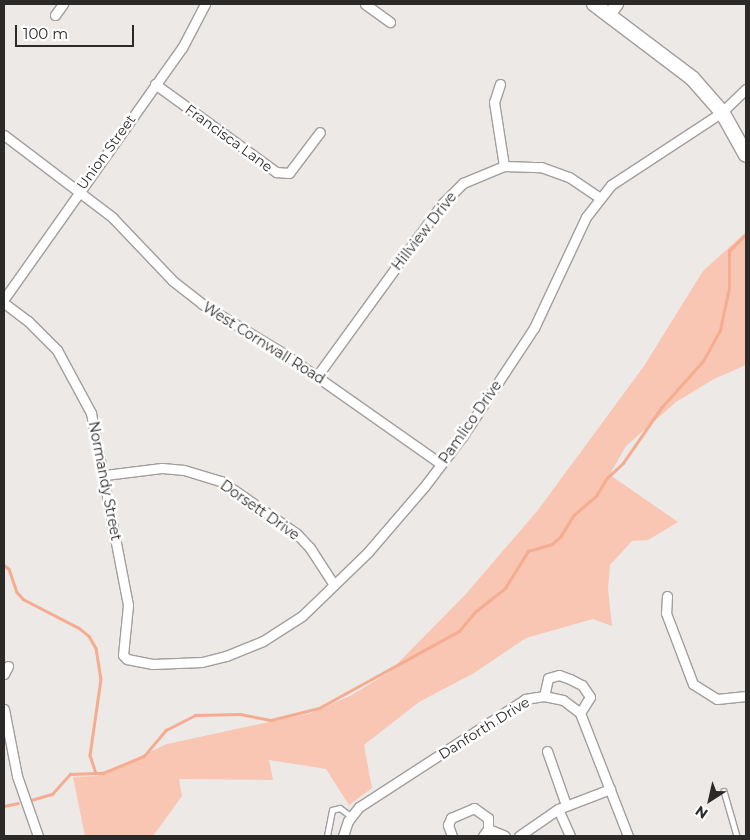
<!DOCTYPE html>
<html>
<head>
<meta charset="utf-8">
<style>
	body { margin:0 }
	#map { position:relative; width:750px; height:840px; overflow:hidden; background:#ede9e7; font-family:Montserrat,sans-serif }
	div>[style] { position:absolute }
	[style*='--x'] { left:calc(var(--x)*1px); top:calc(var(--y)*1px); width:calc(var(--w)*1px); rotate:calc(var(--a)*1deg) }
	.green>* { inset:0; background:#f8c6b3 }
	.stream>* { height:2.5px; margin:-1.25px; padding:0 1.25px; transform-origin:1.25px; border-radius:1.25px; background:#f5ac90 }
	.roads { filter:drop-shadow(1px 0 #a29e9d) drop-shadow(-1px 0 #a29e9d) drop-shadow(0 1px #a29e9d) drop-shadow(0 -1px #a29e9d) }
	.lane>* { height:4.5px; margin:-2.25px; padding:0 2.25px; transform-origin:2.25px; border-radius:2.25px; background:#fff }
	.street>* { height:9px; margin:-4.5px; padding:0 4.5px; transform-origin:4.5px; border-radius:4.5px; background:#fff }
	.secondary>* { height:12px; margin:-6px; padding:0 6px; transform-origin:6px; border-radius:6px; background:#fff }
	.primary>* { height:14px; margin:-7px; padding:0 7px; transform-origin:7px; border-radius:7px; background:#fff }
	span { translate:-50% -50%; white-space:nowrap; text-align:center; line-height:1.15; -webkit-text-stroke:5px #fff; paint-order:stroke }
	.street-label { font-size:14px; color:#2b2a29 }
	.frame { position:absolute; inset:0; border:5px solid #2b2a29; pointer-events:none }
	.north { position:absolute; left:685px; top:775px; width:50px; height:50px; -webkit-text-stroke:4px #fff; paint-order:stroke; rotate:215deg; font-size:14px; font-weight:700; line-height:20px; text-align:center; color:#2b2a29 }
	.north::after { content:''; display:block; margin:auto; width:18px; height:22px; background:#2b2a29; clip-path:polygon(50% 0,100% 100%,50% 72%,0 100%) }
	.scale { position:absolute; left:15px; top:25px; width:119px; height:22px; box-sizing:border-box; border:2px solid #2b2a29; border-top:0; padding-left:6px; font-size:15px; line-height:18px; white-space:nowrap; color:#2b2a29; -webkit-text-stroke:4px #fff; paint-order:stroke }
</style>
</head>
<body>
<div id="map">
	<div class="green">
		<div style="clip-path:polygon(746px 232px,746px 365px,714px 379px,676px 402px,626px 446px,611px 472px,610px 475px,678px 522px,648px 540px,632px 541px,610px 565px,608px 589px,612px 626px,593px 619px,526px 638px,474px 673px,419px 702px,364px 745px,372px 788px,349px 805px,326px 769px,269px 760px,273px 780px,179px 779px,182px 796px,153px 836px,85px 836px,73px 777px,97px 776px,167px 744px,311px 713px,352px 695px,389px 672px,465px 595px,538px 510px,644px 366px,703px 271px)"></div>
	</div>
	<div class="stream">
		<div style="--x:4;--y:565;--w:6;--a:39"></div>
		<div style="--x:9;--y:569;--w:24;--a:71"></div>
		<div style="--x:17;--y:592;--w:9;--a:49"></div>
		<div style="--x:23;--y:599;--w:63;--a:27.4"></div>
		<div style="--x:79;--y:628;--w:13;--a:39"></div>
		<div style="--x:89;--y:636;--w:14;--a:60"></div>
		<div style="--x:96;--y:648;--w:31;--a:81"></div>
		<div style="--x:101;--y:679;--w:77;--a:98.2"></div>
		<div style="--x:90;--y:755;--w:19;--a:72"></div>
		<div style="--x:31;--y:800;--w:22;--a:-16"></div>
		<div style="--x:52;--y:794;--w:27;--a:-48"></div>
		<div style="--x:70;--y:774;--w:33;--a:-2"></div>
		<div style="--x:103;--y:773;--w:44;--a:-22.5"></div>
		<div style="--x:144;--y:756;--w:34;--a:-50"></div>
		<div style="--x:166;--y:730;--w:33;--a:-27"></div>
		<div style="--x:195;--y:715;--w:45;--a:-1.3"></div>
		<div style="--x:240;--y:714;--w:32;--a:11"></div>
		<div style="--x:271;--y:720;--w:49;--a:-14"></div>
		<div style="--x:319;--y:708;--w:160;--a:-28.8"></div>
		<div style="--x:459;--y:631;--w:26;--a:-50"></div>
		<div style="--x:476;--y:611;--w:37;--a:-38"></div>
		<div style="--x:505;--y:588;--w:44;--a:-58.1"></div>
		<div style="--x:528;--y:551;--w:25;--a:-16"></div>
		<div style="--x:552;--y:544;--w:11;--a:-41"></div>
		<div style="--x:560;--y:537;--w:26;--a:-58"></div>
		<div style="--x:574;--y:515;--w:29;--a:-41"></div>
		<div style="--x:596;--y:496;--w:21;--a:-59"></div>
		<div style="--x:607;--y:478;--w:22;--a:-43"></div>
		<div style="--x:623;--y:463;--w:67;--a:-55.4"></div>
		<div style="--x:661;--y:408;--w:63;--a:-48.2"></div>
		<div style="--x:703;--y:361;--w:35;--a:-61"></div>
		<div style="--x:720;--y:330;--w:43;--a:-77.9"></div>
		<div style="--x:729;--y:288;--w:37;--a:-90"></div>
		<div style="--x:729;--y:251;--w:24;--a:-45"></div>
		<div style="--x:4;--y:806;--w:14;--a:-12"></div>
	</div>
	<div class="roads">
		<div class="lane">
			<div style="--x:724;--y:791;--w:47;--a:73.9"></div>
			<div style="--x:327;--y:836;--w:26;--a:-79"></div>
			<div style="--x:332;--y:810;--w:8;--a:-14"></div>
			<div style="--x:340;--y:808;--w:14;--a:36"></div>
		</div>
		<div class="street">
			<div style="--x:365;--y:4;--w:31;--a:36"></div>
			<div style="--x:55;--y:15;--w:14;--a:-54"></div>
			<div style="--x:155;--y:84;--w:150;--a:36"></div>
			<div style="--x:276;--y:172;--w:13;--a:4"></div>
			<div style="--x:289;--y:173;--w:51;--a:-52.9"></div>
			<div style="--x:500;--y:84;--w:19;--a:108"></div>
			<div style="--x:494;--y:102;--w:65;--a:81.1"></div>
			<div style="--x:4;--y:135;--w:136;--a:37.2"></div>
			<div style="--x:112;--y:217;--w:88;--a:46.4"></div>
			<div style="--x:173;--y:281;--w:37;--a:38"></div>
			<div style="--x:202;--y:304;--w:98;--a:31.3"></div>
			<div style="--x:286;--y:355;--w:189;--a:35.1"></div>
			<div style="--x:4;--y:299;--w:308;--a:-54.7"></div>
			<div style="--x:182;--y:48;--w:50;--a:-62.4"></div>
			<div style="--x:4;--y:303;--w:30;--a:37"></div>
			<div style="--x:28;--y:321;--w:41;--a:45"></div>
			<div style="--x:57;--y:350;--w:72;--a:61.6"></div>
			<div style="--x:91;--y:413;--w:196;--a:79.1"></div>
			<div style="--x:128;--y:605;--w:50;--a:95.7"></div>
			<div style="--x:123;--y:655;--w:6;--a:45"></div>
			<div style="--x:127;--y:659;--w:26;--a:11"></div>
			<div style="--x:153;--y:664;--w:49;--a:-2.3"></div>
			<div style="--x:202;--y:662;--w:25;--a:-14"></div>
			<div style="--x:226;--y:656;--w:40;--a:-22"></div>
			<div style="--x:263;--y:641;--w:46;--a:-32.7"></div>
			<div style="--x:302;--y:616;--w:92;--a:-44.1"></div>
			<div style="--x:368;--y:552;--w:86;--a:-49.3"></div>
			<div style="--x:424;--y:487;--w:63;--a:-52.8"></div>
			<div style="--x:462;--y:437;--w:131;--a:-56.6"></div>
			<div style="--x:534;--y:328;--w:123;--a:-64.9"></div>
			<div style="--x:586;--y:217;--w:41;--a:-52"></div>
			<div style="--x:611;--y:185;--w:133;--a:-33.3"></div>
			<div style="--x:722;--y:112;--w:33;--a:-44"></div>
			<div style="--x:317;--y:376;--w:213;--a:-54"></div>
			<div style="--x:442;--y:204;--w:30;--a:-45"></div>
			<div style="--x:463;--y:183;--w:44;--a:-22.5"></div>
			<div style="--x:504;--y:166;--w:37;--a:2"></div>
			<div style="--x:541;--y:167;--w:30;--a:20"></div>
			<div style="--x:569;--y:177;--w:37;--a:34"></div>
			<div style="--x:105;--y:475;--w:57;--a:-7"></div>
			<div style="--x:162;--y:468;--w:22;--a:5"></div>
			<div style="--x:184;--y:470;--w:39;--a:17"></div>
			<div style="--x:221;--y:481;--w:93;--a:34.9"></div>
			<div style="--x:297;--y:534;--w:19;--a:47"></div>
			<div style="--x:310;--y:548;--w:44;--a:57"></div>
			<div style="--x:667;--y:596;--w:17;--a:93"></div>
			<div style="--x:666;--y:613;--w:76;--a:69.2"></div>
			<div style="--x:693;--y:684;--w:28;--a:32"></div>
			<div style="--x:717;--y:699;--w:29;--a:-6"></div>
			<div style="--x:4;--y:674;--w:9;--a:-63"></div>
			<div style="--x:544;--y:696;--w:18;--a:-77"></div>
			<div style="--x:548;--y:678;--w:11;--a:-15"></div>
			<div style="--x:559;--y:675;--w:12;--a:20"></div>
			<div style="--x:570;--y:679;--w:13;--a:27"></div>
			<div style="--x:582;--y:685;--w:14;--a:56"></div>
			<div style="--x:590;--y:697;--w:19;--a:122"></div>
			<div style="--x:4;--y:709;--w:68;--a:79"></div>
			<div style="--x:17;--y:776;--w:64;--a:70.7"></div>
			<div style="--x:547;--y:751;--w:57;--a:70.6"></div>
			<div style="--x:558;--y:809;--w:30;--a:66"></div>
			<div style="--x:488;--y:829;--w:18;--a:22"></div>
			<div style="--x:343;--y:836;--w:16;--a:-72"></div>
			<div style="--x:348;--y:821;--w:18;--a:-52"></div>
			<div style="--x:359;--y:807;--w:198;--a:-33"></div>
			<div style="--x:525;--y:699;--w:19;--a:-9"></div>
			<div style="--x:544;--y:696;--w:19;--a:12"></div>
			<div style="--x:563;--y:700;--w:21;--a:37"></div>
			<div style="--x:580;--y:713;--w:132;--a:68.7"></div>
			<div style="--x:452;--y:836;--w:12;--a:-110"></div>
			<div style="--x:448;--y:825;--w:8;--a:-67"></div>
			<div style="--x:451;--y:818;--w:25;--a:-23"></div>
			<div style="--x:474;--y:808;--w:17;--a:36"></div>
			<div style="--x:488;--y:818;--w:11;--a:90"></div>
			<div style="--x:488;--y:829;--w:9;--a:126"></div>
			<div style="--x:519;--y:836;--w:47;--a:-34.7"></div>
			<div style="--x:558;--y:809;--w:56;--a:-21"></div>
		</div>
		<div class="secondary">
			<div style="--x:609;--y:15;--w:14;--a:-54"></div>
		</div>
		<div class="primary">
			<div style="--x:594;--y:4;--w:123;--a:37.1"></div>
			<div style="--x:692;--y:78;--w:45;--a:48.6"></div>
			<div style="--x:722;--y:112;--w:49;--a:60.8"></div>
		</div>
	</div>
	<div class="street-label">
		<span style="left:229px;top:138px;rotate:36deg">Francisca Lane</span>
		<span style="left:106px;top:152px;rotate:-54deg">Union Street</span>
		<span style="left:424px;top:231px;rotate:-52deg">Hillview Drive</span>
		<span style="left:264px;top:343px;rotate:32deg">West Cornwall Road</span>
		<span style="left:470px;top:422px;rotate:-55deg">Pamlico Drive</span>
		<span style="left:105px;top:481px;rotate:79deg">Normandy Street</span>
		<span style="left:260px;top:510px;rotate:35deg">Dorsett Drive</span>
		<span style="left:484px;top:728px;rotate:-32deg">Danforth Drive</span>
	</div>
	<div class="frame"></div>
	<div class="north">N</div>
	<div class="scale">100 m</div>
</div>
</body>
</html>
